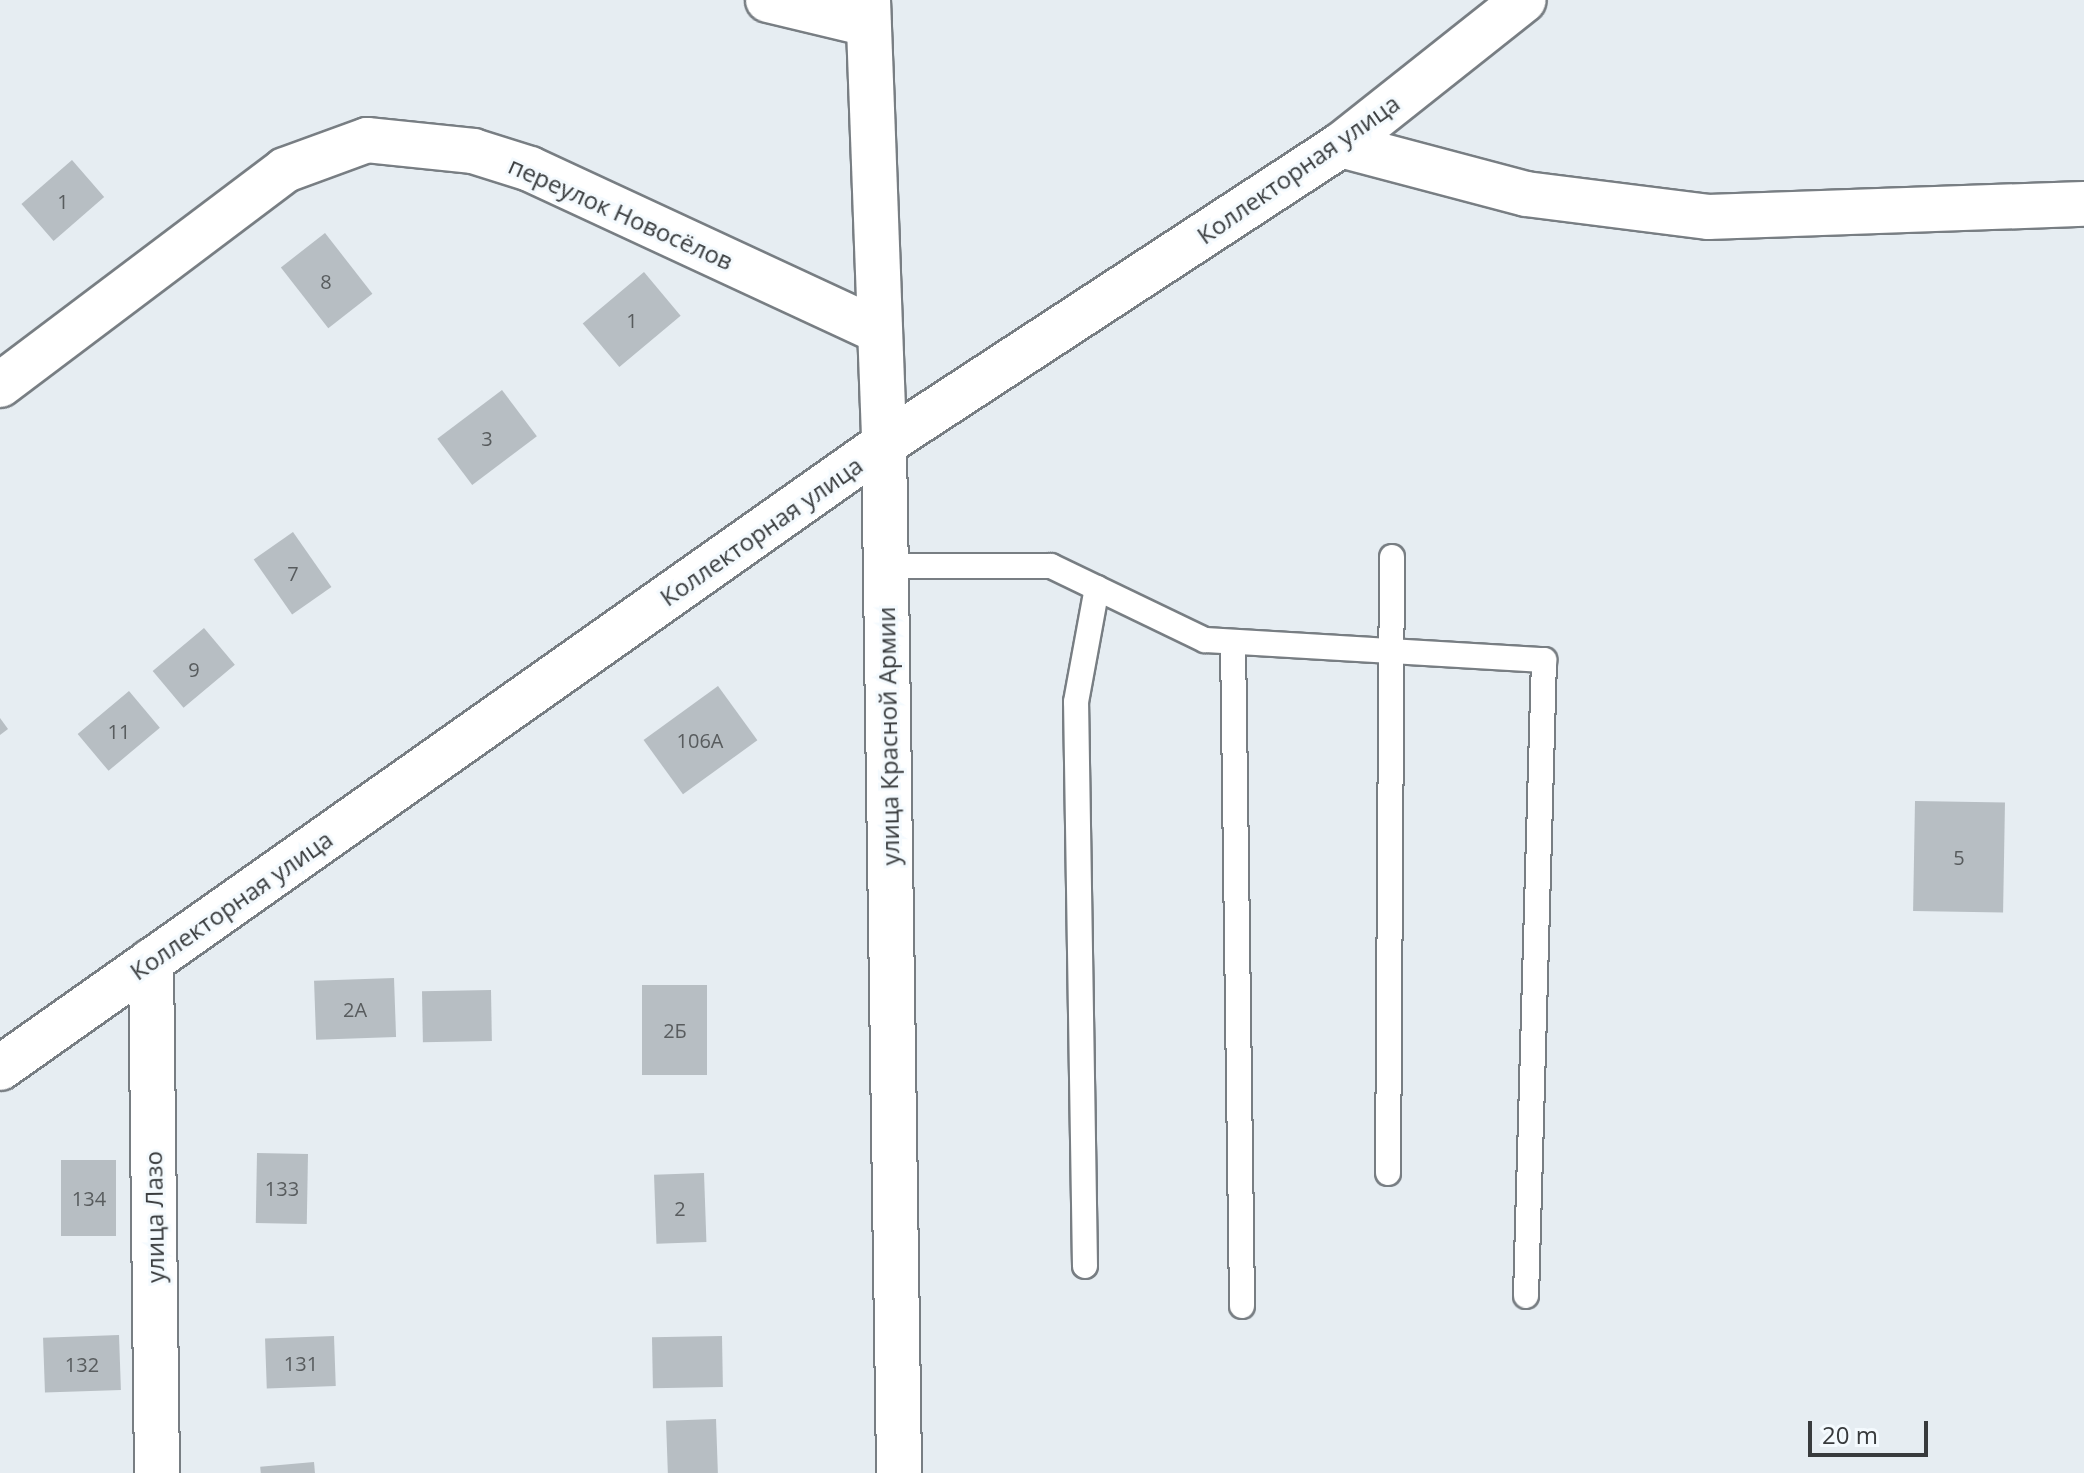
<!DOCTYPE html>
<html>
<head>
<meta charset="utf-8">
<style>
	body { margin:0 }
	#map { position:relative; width:2084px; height:1473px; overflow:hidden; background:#e6edf2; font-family:"Open Sans",sans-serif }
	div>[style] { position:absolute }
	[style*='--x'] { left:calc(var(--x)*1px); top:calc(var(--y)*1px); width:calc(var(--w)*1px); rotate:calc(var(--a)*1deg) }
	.building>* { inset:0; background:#b7bec3; transform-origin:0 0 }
	.roads { filter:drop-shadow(2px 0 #787e83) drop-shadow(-2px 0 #787e83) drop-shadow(0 2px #787e83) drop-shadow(0 -2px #787e83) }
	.lane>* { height:24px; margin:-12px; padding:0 12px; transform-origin:12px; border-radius:12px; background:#fff }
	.street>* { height:44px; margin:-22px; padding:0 22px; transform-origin:22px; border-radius:22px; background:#fff }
	.secondary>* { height:44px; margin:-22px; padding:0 22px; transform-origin:22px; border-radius:22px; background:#fff }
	span { translate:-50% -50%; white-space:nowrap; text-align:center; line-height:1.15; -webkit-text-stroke:6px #f4fafe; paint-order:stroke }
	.number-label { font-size:20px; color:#585c5e }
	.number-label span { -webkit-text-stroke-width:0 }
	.street-label { font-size:24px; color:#383b3d }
	.scale { position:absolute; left:1808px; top:1421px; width:120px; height:36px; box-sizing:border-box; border:4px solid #383b3d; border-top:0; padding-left:10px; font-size:24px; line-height:28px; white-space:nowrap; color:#383b3d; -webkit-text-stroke:6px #f4fafe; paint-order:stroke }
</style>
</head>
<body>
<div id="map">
	<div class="building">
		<div style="left:72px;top:160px;width:49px;height:67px;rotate:49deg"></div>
		<div style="left:325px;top:233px;width:77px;height:56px;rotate:52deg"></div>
		<div style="left:644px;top:272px;width:57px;height:80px;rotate:50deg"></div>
		<div style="left:502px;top:390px;width:58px;height:81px;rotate:53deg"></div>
		<div style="left:293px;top:532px;width:67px;height:48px;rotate:55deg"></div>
		<div style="left:204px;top:628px;width:48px;height:67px;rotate:50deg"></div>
		<div style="left:718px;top:686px;width:67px;height:92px;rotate:54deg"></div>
		<div style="left:129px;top:691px;width:48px;height:67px;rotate:50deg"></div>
		<div style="clip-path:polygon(0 718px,8px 729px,0 735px)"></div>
		<div style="left:1915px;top:801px;width:90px;height:110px;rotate:1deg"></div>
		<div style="left:394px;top:978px;width:59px;height:80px;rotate:88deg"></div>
		<div style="left:642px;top:985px;width:65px;height:90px"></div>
		<div style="left:491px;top:990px;width:51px;height:69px;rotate:89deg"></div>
		<div style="left:257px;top:1153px;width:51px;height:70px;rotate:1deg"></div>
		<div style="left:61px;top:1160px;width:55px;height:76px"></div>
		<div style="left:704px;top:1173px;width:69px;height:50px;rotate:88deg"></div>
		<div style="left:119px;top:1335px;width:55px;height:76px;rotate:88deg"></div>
		<div style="left:334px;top:1336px;width:50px;height:69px;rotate:88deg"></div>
		<div style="left:722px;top:1336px;width:51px;height:70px;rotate:89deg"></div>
		<div style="left:716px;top:1419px;width:54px;height:50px;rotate:88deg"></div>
		<div style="left:314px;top:1462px;width:11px;height:54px;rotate:85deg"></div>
	</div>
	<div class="roads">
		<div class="lane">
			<div style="--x:886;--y:566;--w:165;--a:0"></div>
			<div style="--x:1051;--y:566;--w:171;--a:25.7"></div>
			<div style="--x:1205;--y:640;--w:340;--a:3.4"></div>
			<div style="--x:1544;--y:660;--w:636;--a:91.62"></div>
			<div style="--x:1233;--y:642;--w:664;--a:89.22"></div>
			<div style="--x:1388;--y:1173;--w:616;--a:-89.63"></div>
			<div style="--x:1085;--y:1266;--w:564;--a:-90.91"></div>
			<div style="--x:1076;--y:702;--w:116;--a:-79.6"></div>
		</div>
		<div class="street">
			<div style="--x:768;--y:0;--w:103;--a:13.5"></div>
			<div style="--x:868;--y:0;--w:444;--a:87.9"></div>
			<div style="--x:1341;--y:145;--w:191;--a:14.8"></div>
			<div style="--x:1526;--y:194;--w:183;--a:7.2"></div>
			<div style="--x:1708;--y:217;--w:376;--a:-2"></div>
			<div style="--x:0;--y:385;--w:357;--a:-37"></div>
			<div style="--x:285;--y:170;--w:87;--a:-20.1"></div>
			<div style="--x:367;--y:140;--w:107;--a:5.9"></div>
			<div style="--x:473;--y:151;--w:60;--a:17.5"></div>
			<div style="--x:530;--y:169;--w:383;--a:24.9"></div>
			<div style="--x:151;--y:961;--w:512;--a:89.33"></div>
		</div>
		<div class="secondary">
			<div style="--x:884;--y:444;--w:1029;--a:89.16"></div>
			<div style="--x:0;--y:1068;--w:1082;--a:-35.22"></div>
			<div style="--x:884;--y:444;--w:546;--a:-33.2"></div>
			<div style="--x:1341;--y:145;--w:233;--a:-38.4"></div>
		</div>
	</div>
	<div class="number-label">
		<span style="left:63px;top:201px">1</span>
		<span style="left:326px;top:281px">8</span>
		<span style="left:632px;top:320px">1</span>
		<span style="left:487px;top:438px">3</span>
		<span style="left:293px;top:573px">7</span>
		<span style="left:194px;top:669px">9</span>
		<span style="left:119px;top:731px">11</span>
		<span style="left:700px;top:740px">106А</span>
		<span style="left:1959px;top:857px">5</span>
		<span style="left:355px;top:1009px">2А</span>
		<span style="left:675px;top:1030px">2Б</span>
		<span style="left:282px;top:1188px">133</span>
		<span style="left:89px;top:1198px">134</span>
		<span style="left:680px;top:1208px">2</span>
		<span style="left:301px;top:1363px">131</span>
		<span style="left:82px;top:1364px">132</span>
	</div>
	<div class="street-label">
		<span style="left:1298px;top:169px;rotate:-35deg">Коллекторная улица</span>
		<span style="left:621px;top:213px;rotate:24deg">переулок Новосёлов</span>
		<span style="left:761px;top:531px;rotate:-35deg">Коллекторная улица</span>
		<span style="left:888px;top:736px;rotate:-91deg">улица Красной Армии</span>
		<span style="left:231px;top:905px;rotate:-35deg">Коллекторная улица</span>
		<span style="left:154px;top:1217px;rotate:-91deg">улица Лазо</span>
	</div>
	<div class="scale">20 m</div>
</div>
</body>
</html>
